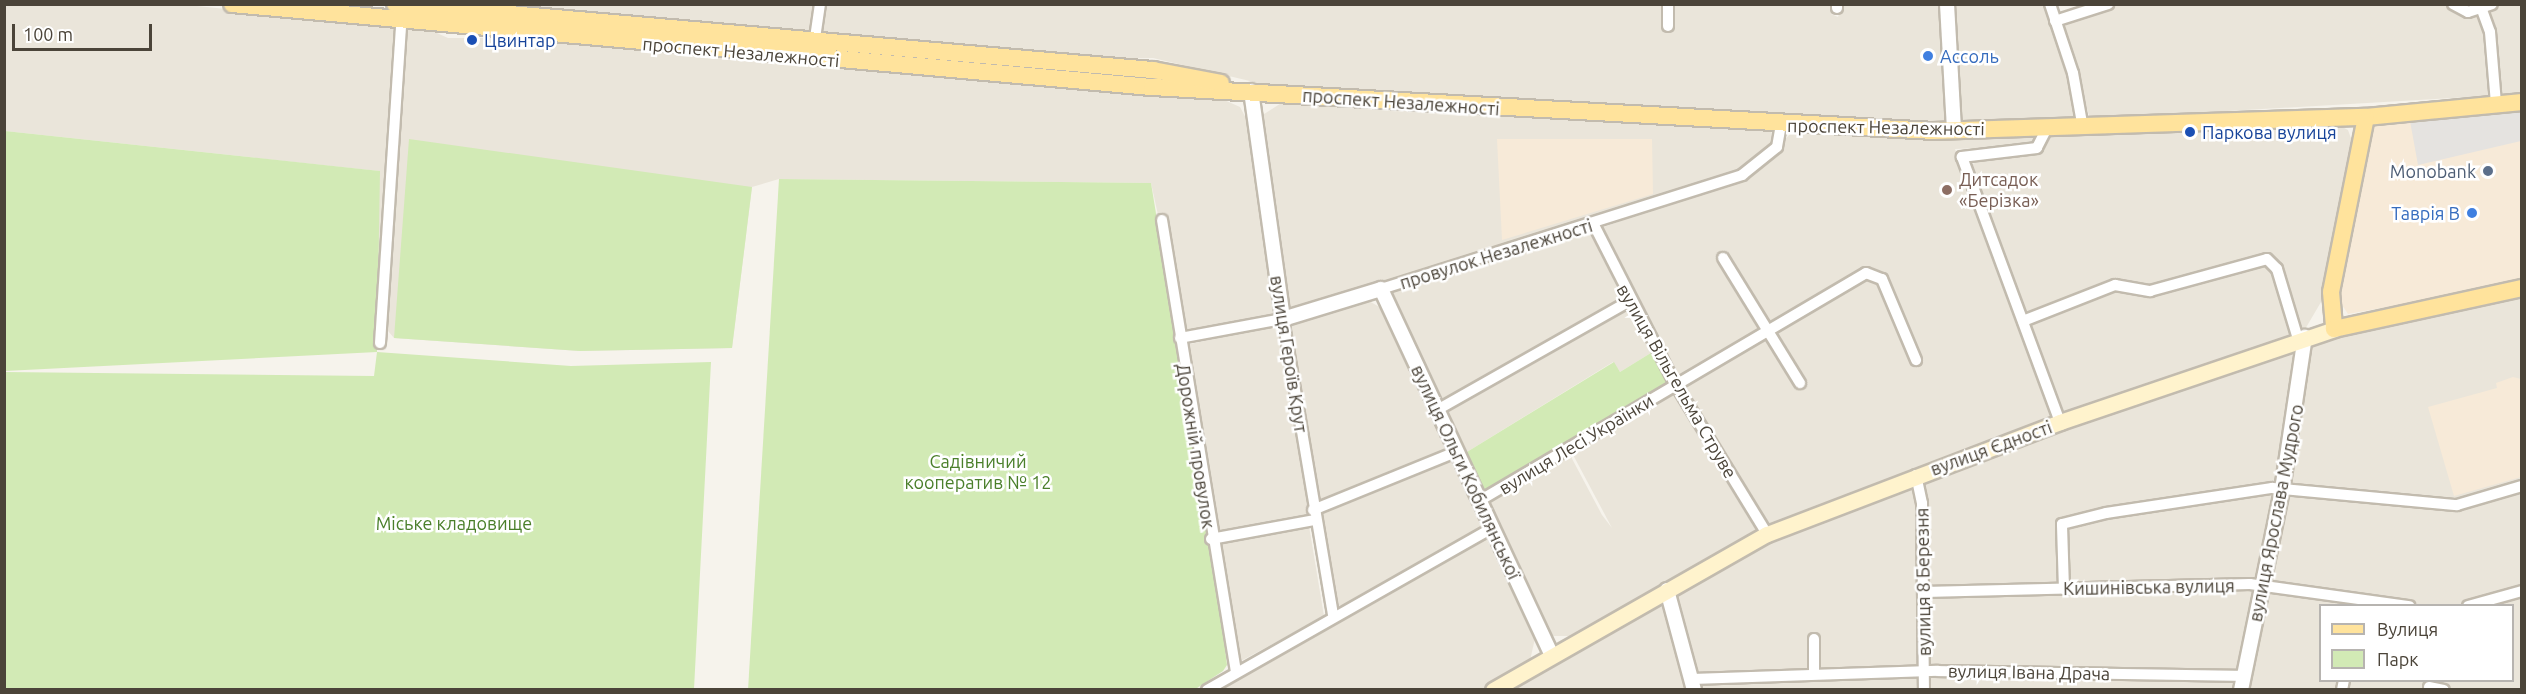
<!DOCTYPE html>
<html>
<head>
<meta charset="utf-8">
<style>
	body { margin:0 }
	#map { position:relative; width:2526px; height:694px; overflow:hidden; background:#f6f3ec; font-family:Ubuntu,sans-serif }
	div>[style] { position:absolute }
	[style*='--x'] { left:calc(var(--x)*1px); top:calc(var(--y)*1px); width:calc(var(--w)*1px); rotate:calc(var(--a)*1deg) }
	.residential>* { inset:0; background:#eae5da }
	.commercial>* { inset:0; background:#f7ead8 }
	.green>* { inset:0; background:#d2eab5 }
	.parking>* { inset:0; background:#e5e3e0 }
	.roads { filter:drop-shadow(2px 0 #c2bbae) drop-shadow(-2px 0 #c2bbae) drop-shadow(0 2px #c2bbae) drop-shadow(0 -2px #c2bbae) }
	.minor>* { height:10px; margin:-5px; padding:0 5px; transform-origin:5px; border-radius:5px; background:#fff }
	.tertiary>* { height:14px; margin:-7px; padding:0 7px; transform-origin:7px; border-radius:7px; background:#fff }
	.secondary>* { height:15px; margin:-7.5px; padding:0 7.5px; transform-origin:7.5px; border-radius:7.5px; background:#fff3cd }
	.primary>* { height:16px; margin:-8px; padding:0 8px; transform-origin:8px; border-radius:8px; background:#ffe39c }
	.dots>* { width:16px; height:16px; translate:-50% -50%; box-sizing:border-box; border:3px solid #fff; border-radius:50% }
	span { translate:-50% -50%; white-space:nowrap; text-align:center; line-height:1.15; -webkit-text-stroke:5px #fff; paint-order:stroke }
	.transit-label { font-size:18px; color:#164399 }
	.left { translate:0 -50%; text-align:left }
	.street-label { font-size:18px; color:#4b4439 }
	.shop-label { font-size:18px; color:#366cbe }
	.right { translate:-100% -50%; text-align:right }
	.service-label { font-size:18px; color:#4e5e75 }
	.education-label { font-size:18px; color:#785e54 }
	.park-label { font-size:18px; color:#4a7f2a }
	.frame { position:absolute; inset:0; border:6px solid #4b4439; pointer-events:none }
	.legend { position:absolute; left:2319px; top:604px; width:195px; height:78px; box-sizing:border-box; background:#fff; border:2px solid #b7b4b0; margin:0; padding:8px 10px; list-style:none; font-size:18px; color:#4b4439 }
	.legend li { display:flex; align-items:center; gap:12px; height:30px }
	.legend b { width:30px; border:2px solid #b7b4b0 }
	.scale { position:absolute; left:12px; top:24px; width:140px; height:27px; box-sizing:border-box; border:3px solid #4b4439; border-top:0; padding-left:8px; font-size:18px; line-height:21px; white-space:nowrap; color:#4b4439; -webkit-text-stroke:4px #fff; paint-order:stroke }
</style>
</head>
<body>
<div id="map">
	<div class="residential">
		<div style="clip-path:polygon(5px 4px,187px 5px,430px 30px,448px 38px,517px 38px,1222px 99px,1240px 107px,1247px 120px,1277px 312px,1272px 317px,1184px 333px,1151px 183px,779px 179px,752px 187px,732px 348px,580px 351px,394px 338px,377px 318px,379px 171px,5px 131px)"></div>
		<div style="clip-path:polygon(824px 4px,1831px 5px,1831px 14px,1838px 17px,1842px 5px,1942px 5px,1947px 119px,1938px 124px,1275px 87px,1153px 58px,1092px 59px,820px 34px)"></div>
		<div style="clip-path:polygon(456px 5px,816px 5px,811px 32px)"></div>
		<div style="clip-path:polygon(1951px 5px,2046px 5px,2068px 74px,2075px 117px,1962px 121px)"></div>
		<div style="clip-path:polygon(2120px 5px,2521px 5px,2521px 94px,2090px 119px,2064px 30px,2067px 21px)"></div>
		<div style="clip-path:polygon(1283px 102px,1769px 130px,1774px 135px,1773px 145px,1756px 163px,1732px 174px,1582px 226px,1295px 310px,1287px 306px,1261px 116px)"></div>
		<div style="clip-path:polygon(2331px 121px,2348px 130px,2353px 144px,2321px 302px,2304px 331px,2072px 416px,2060px 411px,1972px 164px,2004px 154px,2042px 152px,2052px 135px)"></div>
		<div style="clip-path:polygon(1793px 131px,2038px 136px,2033px 146px,1955px 149px,2054px 417px,1770px 525px,1677px 381px,1601px 228px,1752px 174px)"></div>
		<div style="clip-path:polygon(1592px 232px,1623px 301px,1442px 405px,1389px 292px)"></div>
		<div style="clip-path:polygon(evenodd,2521px 294px,2521px 689px,1506px 690px,1772px 539px,2059px 431px,2366px 327px,2521px 294px,2320px 606px,2512px 606px,2512px 680px,2320px 680px,2320px 606px)"></div>
		<div style="clip-path:polygon(1367px 300px,1385px 310px,1450px 449px,1319px 507px,1288px 327px)"></div>
		<div style="clip-path:polygon(1628px 308px,1654px 351px,1620px 372px,1613px 362px,1462px 455px,1443px 410px)"></div>
		<div style="clip-path:polygon(1276px 325px,1310px 512px,1307px 517px,1216px 533px,1186px 345px)"></div>
		<div style="clip-path:polygon(1671px 392px,1757px 532px,1570px 636px,1552px 636px,1486px 501px,1569px 453px,1602px 515px,1612px 528px,1571px 451px)"></div>
		<div style="clip-path:polygon(1452px 457px,1484px 528px,1348px 605px,1335px 606px,1320px 512px)"></div>
		<div style="clip-path:polygon(1309px 526px,1324px 616px,1239px 662px,1217px 542px)"></div>
		<div style="clip-path:polygon(1489px 535px,1536px 634px,1529px 665px,1485px 689px,1211px 690px)"></div>
	</div>
	<div class="commercial">
		<div style="clip-path:polygon(2521px 107px,2521px 283px,2348px 314px,2338px 299px,2374px 124px)"></div>
		<div style="clip-path:polygon(1497px 139px,1652px 139px,1653px 194px,1502px 240px)"></div>
		<div style="clip-path:polygon(2513px 377px,2521px 379px,2521px 477px,2454px 496px,2428px 407px,2497px 388px,2496px 383px)"></div>
	</div>
	<div class="green">
		<div style="clip-path:polygon(5px 131px,380px 171px,377px 352px,571px 366px,711px 362px,694px 689px,5px 689px,5px 372px,374px 376px,377px 352px,5px 371px)"></div>
		<div style="clip-path:polygon(409px 139px,752px 187px,732px 348px,580px 351px,394px 338px)"></div>
		<div style="clip-path:polygon(779px 179px,1151px 183px,1221px 611px,1227px 665px,1223px 671px,1194px 690px,748px 690px)"></div>
		<div style="clip-path:polygon(1654px 351px,1667px 379px,1665px 387px,1484px 496px,1462px 455px,1614px 362px,1620px 372px)"></div>
	</div>
	<div class="parking">
		<div style="clip-path:polygon(2521px 112px,2521px 141px,2418px 165px,2410px 121px)"></div>
	</div>
	<div class="roads">
		<div class="minor">
			<div style="--x:2050;--y:4;--w:73;--a:71.6"></div>
			<div style="--x:2073;--y:73;--w:51;--a:79.8"></div>
			<div style="--x:2453;--y:4;--w:17;--a:28"></div>
			<div style="--x:2468;--y:12;--w:25;--a:-18"></div>
			<div style="--x:1837;--y:8;--w:4;--a:-90"></div>
			<div style="--x:2482;--y:10;--w:23;--a:70"></div>
			<div style="--x:2490;--y:32;--w:72;--a:85.2"></div>
			<div style="--x:2055;--y:21;--w:56;--a:-17.8"></div>
			<div style="--x:1668;--y:26;--w:22;--a:-90"></div>
			<div style="--x:814;--y:45;--w:41;--a:-81.7"></div>
			<div style="--x:2047;--y:128;--w:22;--a:117"></div>
			<div style="--x:2037;--y:148;--w:76;--a:173.2"></div>
			<div style="--x:1962;--y:157;--w:283;--a:69.7"></div>
			<div style="--x:1162;--y:220;--w:457;--a:80.7"></div>
			<div style="--x:1594;--y:225;--w:176;--a:63"></div>
			<div style="--x:1674;--y:382;--w:178;--a:58.5"></div>
			<div style="--x:1723;--y:258;--w:147;--a:58.4"></div>
			<div style="--x:1381;--y:289;--w:379;--a:-17.5"></div>
			<div style="--x:1742;--y:175;--w:45;--a:-38.7"></div>
			<div style="--x:1777;--y:147;--w:22;--a:-80"></div>
			<div style="--x:2023;--y:321;--w:99;--a:-21.4"></div>
			<div style="--x:2115;--y:285;--w:36;--a:10"></div>
			<div style="--x:2150;--y:291;--w:121;--a:-15.3"></div>
			<div style="--x:2267;--y:259;--w:14;--a:45"></div>
			<div style="--x:2277;--y:269;--w:73;--a:73.3"></div>
			<div style="--x:1180;--y:338;--w:105;--a:-10.5"></div>
			<div style="--x:1283;--y:319;--w:301;--a:80.4"></div>
			<div style="--x:380;--y:343;--w:330;--a:-86.2"></div>
			<div style="--x:1437;--y:410;--w:222;--a:-29.5"></div>
			<div style="--x:1916;--y:475;--w:29;--a:78"></div>
			<div style="--x:1922;--y:503;--w:187;--a:89.4"></div>
			<div style="--x:1479;--y:501;--w:449;--a:-30.5"></div>
			<div style="--x:1866;--y:273;--w:17;--a:21"></div>
			<div style="--x:1882;--y:279;--w:88;--a:67.2"></div>
			<div style="--x:1313;--y:510;--w:154;--a:-22.1"></div>
			<div style="--x:1211;--y:539;--w:106;--a:-10.4"></div>
			<div style="--x:2064;--y:589;--w:65;--a:-91.8"></div>
			<div style="--x:2062;--y:524;--w:45;--a:-14"></div>
			<div style="--x:2106;--y:513;--w:168;--a:-8.6"></div>
			<div style="--x:2272;--y:488;--w:186;--a:5.3"></div>
			<div style="--x:2457;--y:505;--w:68;--a:-16.3"></div>
			<div style="--x:1924;--y:592;--w:326;--a:-1.4"></div>
			<div style="--x:2250;--y:584;--w:161;--a:7.9"></div>
			<div style="--x:2468;--y:606;--w:56;--a:-15.5"></div>
			<div style="--x:1814;--y:639;--w:35;--a:90"></div>
			<div style="--x:1692;--y:679;--w:246;--a:-1.9"></div>
			<div style="--x:1938;--y:671;--w:306;--a:0.9"></div>
			<div style="--x:2429;--y:687;--w:15;--a:11"></div>
			<div style="--x:1207;--y:690;--w:328;--a:-29.6"></div>
			<div style="--x:2342;--y:690;--w:10;--a:-79"></div>
		</div>
		<div class="tertiary">
			<div style="--x:1947;--y:4;--w:127;--a:86.8"></div>
			<div style="--x:1251;--y:91;--w:230;--a:82"></div>
			<div style="--x:1283;--y:319;--w:102;--a:-17"></div>
			<div style="--x:1381;--y:289;--w:403;--a:65"></div>
			<div style="--x:1667;--y:590;--w:104;--a:74.9"></div>
			<div style="--x:2241;--y:690;--w:204;--a:-78.4"></div>
			<div style="--x:2282;--y:490;--w:155;--a:-81.5"></div>
		</div>
		<div class="secondary">
			<div style="--x:1493;--y:690;--w:315;--a:-29.7"></div>
			<div style="--x:1767;--y:534;--w:314;--a:-20.9"></div>
			<div style="--x:2060;--y:422;--w:289;--a:-18.7"></div>
		</div>
		<div class="primary">
			<div style="--x:232;--y:4;--w:924;--a:5.16"></div>
			<div style="--x:1152;--y:87;--w:782;--a:3.22"></div>
			<div style="--x:1933;--y:131;--w:433;--a:-1.9"></div>
			<div style="--x:2366;--y:117;--w:157;--a:-5.5"></div>
			<div style="--x:395;--y:4;--w:761;--a:4.98"></div>
			<div style="--x:1153;--y:70;--w:69;--a:10.8"></div>
			<div style="--x:2366;--y:117;--w:178;--a:101.3"></div>
			<div style="--x:2331;--y:292;--w:37;--a:85"></div>
			<div style="--x:2334;--y:329;--w:192;--a:-12.3"></div>
		</div>
	</div>
	<div class="dots">
		<div style="left:472px;top:40px;background:#1a4fb4"></div>
		<div style="left:1928px;top:56px;background:#3f7fe0"></div>
		<div style="left:2190px;top:132px;background:#1a4fb4"></div>
		<div style="left:2488px;top:171px;background:#5c6f8a"></div>
		<div style="left:1947px;top:190px;background:#8d6e63"></div>
		<div style="left:2472px;top:213px;background:#3f7fe0"></div>
	</div>
	<div class="transit-label">
		<span class="left" style="left:484px;top:40px">Цвинтар</span>
		<span class="left" style="left:2202px;top:132px">Паркова вулиця</span>
	</div>
	<div class="street-label">
		<span style="left:741px;top:52px;rotate:5deg">проспект Незалежності</span>
		<span style="left:1401px;top:102px;rotate:4deg">проспект Незалежності</span>
		<span style="left:1886px;top:127px;rotate:1deg">проспект Незалежності</span>
		<span style="left:1496px;top:254px;rotate:-17deg">провулок Незалежності</span>
		<span style="left:1289px;top:354px;rotate:81deg">вулиця Героїв Крут</span>
		<span style="left:1677px;top:381px;rotate:60deg">вулиця Вільгельма Струве</span>
		<span style="left:1576px;top:444px;rotate:-31deg">вулиця Лесі Українки</span>
		<span style="left:1196px;top:446px;rotate:81deg">Дорожній провулок</span>
		<span style="left:1991px;top:448px;rotate:-20deg">вулиця Єдності</span>
		<span style="left:1466px;top:472px;rotate:65deg">вулиця Ольги Кобилянської</span>
		<span style="left:2276px;top:513px;rotate:-79deg">вулиця Ярослава Мудрого</span>
		<span style="left:1923px;top:582px;rotate:-91deg">вулиця 8 Березня</span>
		<span style="left:2149px;top:587px;rotate:-1deg">Кишинівська вулиця</span>
		<span style="left:2029px;top:672px;rotate:1deg">вулиця Івана Драча</span>
	</div>
	<div class="shop-label">
		<span class="left" style="left:1940px;top:56px">Ассоль</span>
		<span class="right" style="left:2460px;top:213px">Таврія В</span>
	</div>
	<div class="service-label">
		<span class="right" style="left:2476px;top:171px">Monobank</span>
	</div>
	<div class="education-label">
		<span class="left" style="left:1959px;top:190px">Дитсадок<br>«Берізка»</span>
	</div>
	<div class="park-label">
		<span style="left:978px;top:472px">Садівничий<br>кооператив № 12</span>
		<span style="left:454px;top:523px">Міське кладовище</span>
	</div>
	<div class="frame"></div>
	<ul class="legend">
	<li><b style="height:8px;background:#ffe39c"></b>Вулиця</li>
	<li><b style="height:16px;background:#d2eab5"></b>Парк</li>
	</ul>
	<div class="scale">100 m</div>
</div>
</body>
</html>
